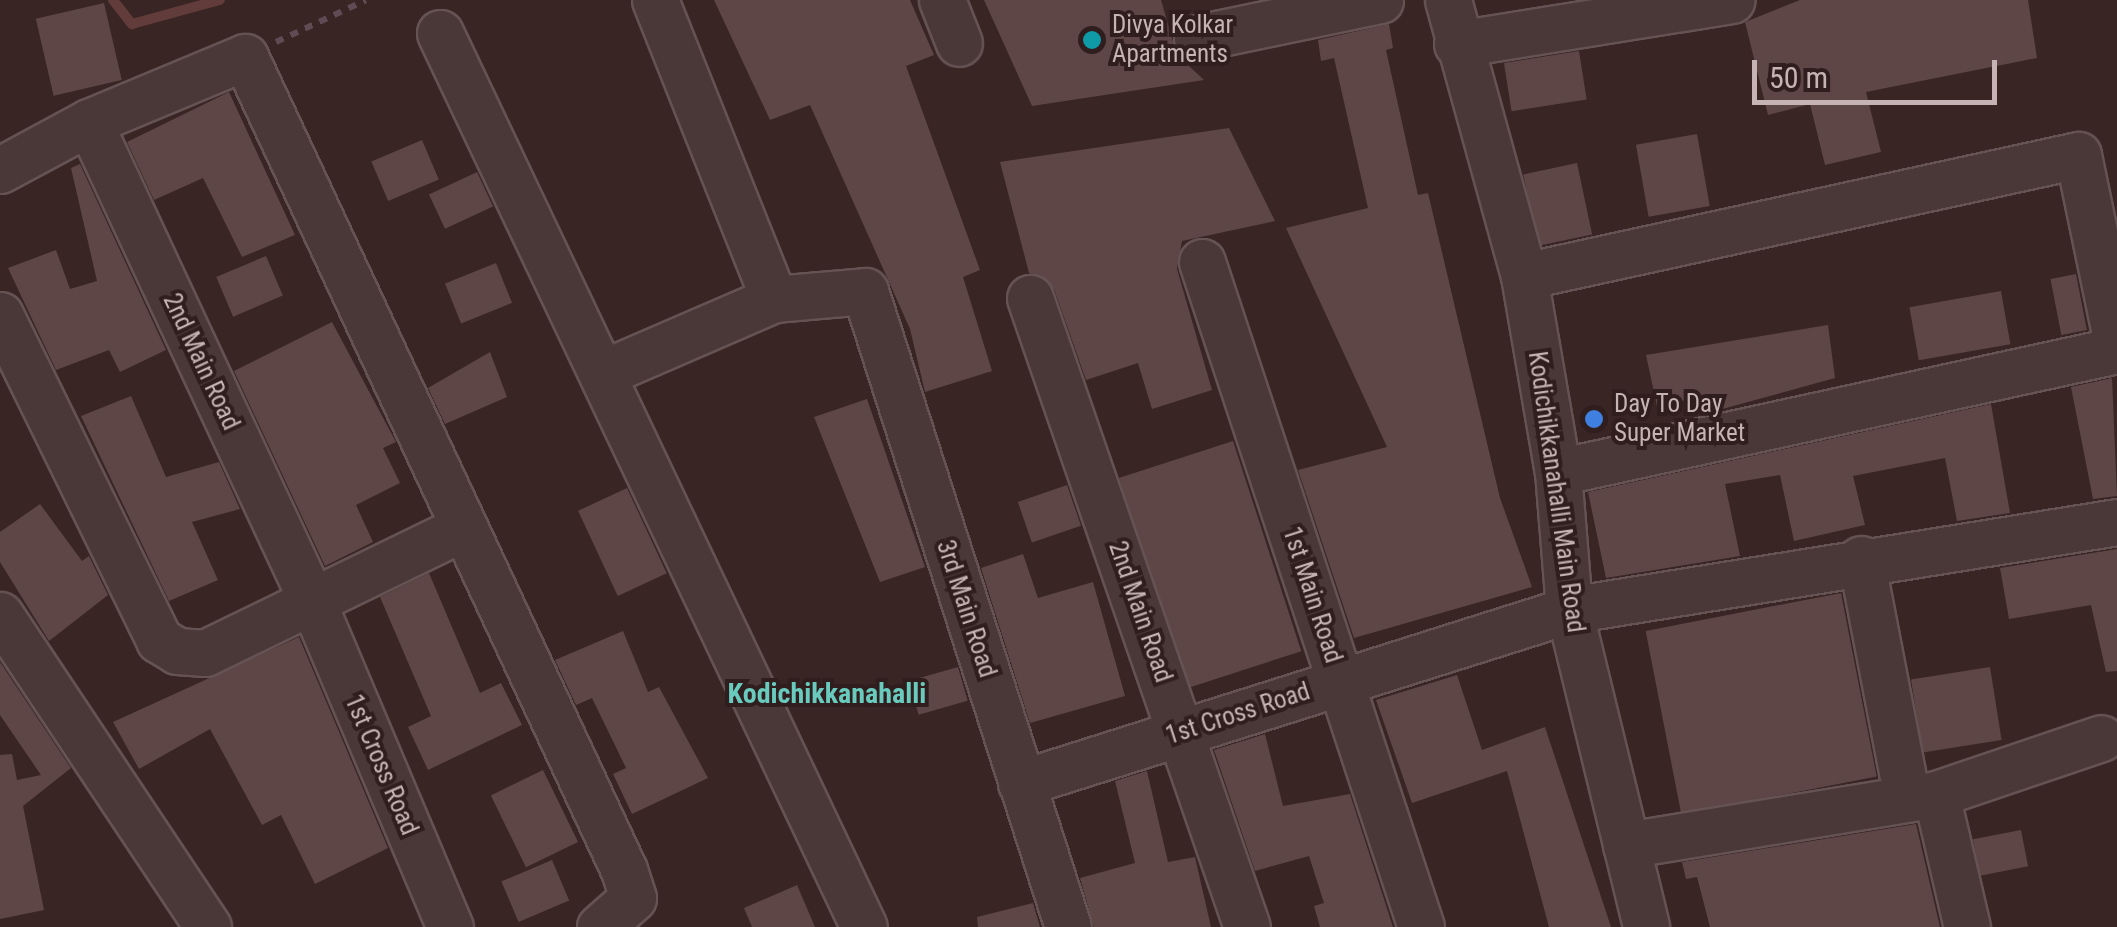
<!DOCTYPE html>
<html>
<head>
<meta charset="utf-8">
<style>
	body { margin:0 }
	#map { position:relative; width:2117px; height:927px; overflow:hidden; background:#392524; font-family:"Roboto Condensed",sans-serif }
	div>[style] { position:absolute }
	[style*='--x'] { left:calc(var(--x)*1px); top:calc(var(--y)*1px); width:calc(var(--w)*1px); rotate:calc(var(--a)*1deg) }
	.stream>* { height:10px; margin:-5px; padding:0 5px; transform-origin:5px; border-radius:5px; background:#613c3b }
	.building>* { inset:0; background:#5e4646; transform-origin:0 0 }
	.path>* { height:6px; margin-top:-3px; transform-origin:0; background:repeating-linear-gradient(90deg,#5e4b54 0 8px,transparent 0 16px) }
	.roads { filter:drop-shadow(2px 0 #655353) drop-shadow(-2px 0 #655353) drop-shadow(0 2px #655353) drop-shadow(0 -2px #655353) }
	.minor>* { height:45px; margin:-22.5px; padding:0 22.5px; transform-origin:22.5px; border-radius:22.5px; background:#4a3838 }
	.dots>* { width:28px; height:28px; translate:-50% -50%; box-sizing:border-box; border:5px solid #2f1e1d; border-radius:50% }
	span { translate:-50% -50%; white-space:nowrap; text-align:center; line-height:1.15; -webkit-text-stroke:8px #2f1e1d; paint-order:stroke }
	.poi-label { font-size:25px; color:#c5b4b3 }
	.left { translate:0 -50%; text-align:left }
	.street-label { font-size:25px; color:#c5b4b3 }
	.neighbourhood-label { font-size:28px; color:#69cbbe; font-weight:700 }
	.scale { position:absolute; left:1752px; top:60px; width:245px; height:45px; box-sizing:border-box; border:5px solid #c5b4b3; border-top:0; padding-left:12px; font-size:30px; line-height:35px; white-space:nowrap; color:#c5b4b3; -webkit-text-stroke:8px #2f1e1d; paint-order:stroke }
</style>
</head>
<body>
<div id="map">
	<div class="stream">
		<div style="--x:113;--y:0;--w:31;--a:52"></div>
		<div style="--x:132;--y:24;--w:91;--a:-15.3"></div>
	</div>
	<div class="building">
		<div style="clip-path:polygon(714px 0,910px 0,934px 55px,906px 66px,980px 270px,963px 277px,992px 371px,925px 392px,910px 329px,810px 105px,770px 120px)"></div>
		<div style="clip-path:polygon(984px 0,1161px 0,1177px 55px,1204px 80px,1032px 106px)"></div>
		<div style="clip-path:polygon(1800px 0,2028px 0,2037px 58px,1866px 92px,1881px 152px,1825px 165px,1810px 104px,1768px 115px,1745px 22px)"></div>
		<div style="left:104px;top:3px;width:79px;height:70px;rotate:77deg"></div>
		<div style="clip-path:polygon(1389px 24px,1393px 48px,1386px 50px,1418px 195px,1428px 193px,1500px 498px,1532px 587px,1354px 638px,1298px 470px,1387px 447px,1286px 228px,1368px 208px,1334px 58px,1321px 61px,1318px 40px)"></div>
		<div style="left:1579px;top:51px;width:49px;height:76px;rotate:81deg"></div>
		<div style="clip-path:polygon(229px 92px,295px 235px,242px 257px,203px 178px,154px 200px,127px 142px)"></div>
		<div style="clip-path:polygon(1229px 128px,1275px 221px,1182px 241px,1177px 269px,1212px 390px,1152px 409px,1138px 363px,1086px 380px,1054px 289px,1029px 273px,1000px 162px)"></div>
		<div style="left:1697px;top:134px;width:73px;height:62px;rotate:80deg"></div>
		<div style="left:422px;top:140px;width:43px;height:55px;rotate:67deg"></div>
		<div style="left:1577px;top:163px;width:73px;height:55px;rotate:78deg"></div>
		<div style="clip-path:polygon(80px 164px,166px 350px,120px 372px,109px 350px,56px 370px,8px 268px,56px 250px,70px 289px,97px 281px,71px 168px)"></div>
		<div style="left:477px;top:172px;width:38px;height:53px;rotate:65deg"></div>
		<div style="left:266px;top:256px;width:43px;height:54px;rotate:67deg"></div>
		<div style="left:496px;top:263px;width:43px;height:55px;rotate:68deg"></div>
		<div style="left:2076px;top:274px;width:57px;height:26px;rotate:79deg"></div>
		<div style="left:2001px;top:291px;width:54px;height:93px;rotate:80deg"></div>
		<div style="clip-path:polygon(332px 322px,396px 442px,383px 448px,400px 483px,356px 505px,373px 542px,325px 566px,234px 371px)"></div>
		<div style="clip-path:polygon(1828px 325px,1835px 378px,1715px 411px,1711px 395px,1657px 406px,1646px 355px)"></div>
		<div style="clip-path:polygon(490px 352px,507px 397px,445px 424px,428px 388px)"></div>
		<div style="clip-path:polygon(2112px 378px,2117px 496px,2093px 499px,2071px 387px)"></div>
		<div style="clip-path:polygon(131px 396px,166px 477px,219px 462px,240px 509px,192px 522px,218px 580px,169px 601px,81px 416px)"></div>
		<div style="clip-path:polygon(867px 399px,925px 567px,880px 582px,814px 417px)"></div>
		<div style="clip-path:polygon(1991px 404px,2010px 513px,1957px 521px,1945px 458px,1853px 476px,1865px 525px,1794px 541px,1780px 475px,1725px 484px,1740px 556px,1606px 578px,1588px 492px)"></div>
		<div style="left:1233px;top:441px;width:221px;height:120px;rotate:72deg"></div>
		<div style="left:1067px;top:485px;width:43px;height:52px;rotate:71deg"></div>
		<div style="left:627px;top:488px;width:94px;height:54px;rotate:65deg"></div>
		<div style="clip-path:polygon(40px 504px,82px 561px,89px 556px,108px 595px,49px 641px,0 562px,0 532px)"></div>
		<div style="clip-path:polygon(2117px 549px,2117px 671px,2106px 672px,2091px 605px,2009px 619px,2000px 568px)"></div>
		<div style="clip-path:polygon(1023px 554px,1038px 598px,1093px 582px,1125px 696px,1030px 723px,981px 568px)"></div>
		<div style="clip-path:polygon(429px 573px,480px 693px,501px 683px,522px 725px,428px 770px,408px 727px,431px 716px,380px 597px)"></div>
		<div style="left:1841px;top:593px;width:187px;height:199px;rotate:79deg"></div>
		<div style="clip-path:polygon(623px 631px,648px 692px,659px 687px,708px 778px,632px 814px,613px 774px,626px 768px,592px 698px,576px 705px,555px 660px)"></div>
		<div style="clip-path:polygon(299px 637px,388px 848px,315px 884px,281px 815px,262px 825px,210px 729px,139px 769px,113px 722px)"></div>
		<div style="clip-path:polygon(0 662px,71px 768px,23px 806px,44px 910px,0 919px,0 755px,12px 754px,17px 780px,41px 775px,0 715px)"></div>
		<div style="left:958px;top:667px;width:35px;height:51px;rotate:74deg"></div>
		<div style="left:1990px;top:667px;width:74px;height:80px;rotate:81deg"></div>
		<div style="clip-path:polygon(1457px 675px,1482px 750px,1545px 727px,1611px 927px,1549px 927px,1507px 771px,1412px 803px,1376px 700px)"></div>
		<div style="clip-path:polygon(1265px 734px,1283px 806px,1350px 794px,1393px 927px,1320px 927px,1314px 906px,1324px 903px,1309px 856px,1255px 871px,1214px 750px)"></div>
		<div style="left:543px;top:770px;width:80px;height:58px;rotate:64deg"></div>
		<div style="clip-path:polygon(1147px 771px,1168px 862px,1195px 857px,1211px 927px,1094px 927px,1080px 878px,1135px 863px,1115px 781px)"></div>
		<div style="clip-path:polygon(1916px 824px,1940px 927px,1710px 927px,1697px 877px,1686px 879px,1682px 862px)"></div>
		<div style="left:2021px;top:830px;width:37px;height:49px;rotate:79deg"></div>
		<div style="left:552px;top:860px;width:44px;height:55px;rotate:67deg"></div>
		<div style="clip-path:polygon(797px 885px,815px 927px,752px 927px,744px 908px)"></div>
		<div style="clip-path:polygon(1033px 903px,1040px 927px,978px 927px,977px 917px)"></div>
	</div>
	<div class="path">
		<div style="--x:276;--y:42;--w:99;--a:-25"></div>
	</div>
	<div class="roads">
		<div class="minor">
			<div style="--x:655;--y:0;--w:322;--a:68.3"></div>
			<div style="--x:942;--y:0;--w:46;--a:68.4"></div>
			<div style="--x:1448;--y:0;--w:286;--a:74.6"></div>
			<div style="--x:1524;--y:276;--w:199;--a:80.2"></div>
			<div style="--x:1558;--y:472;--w:138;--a:85.4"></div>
			<div style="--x:1569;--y:610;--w:326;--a:76.3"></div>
			<div style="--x:440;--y:33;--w:989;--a:64.63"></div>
			<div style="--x:1197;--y:38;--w:187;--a:-11.7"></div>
			<div style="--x:1457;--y:44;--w:278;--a:-9.1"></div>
			<div style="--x:89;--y:122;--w:531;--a:65.03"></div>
			<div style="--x:313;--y:603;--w:352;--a:67.1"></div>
			<div style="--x:0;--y:170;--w:101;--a:-28.3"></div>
			<div style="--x:89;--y:122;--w:169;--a:-22.6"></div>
			<div style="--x:245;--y:57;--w:897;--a:65.01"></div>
			<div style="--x:624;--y:870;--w:29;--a:72"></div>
			<div style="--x:633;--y:898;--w:44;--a:138.7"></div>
			<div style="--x:1202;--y:262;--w:700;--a:71.77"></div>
			<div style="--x:1524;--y:276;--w:567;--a:-12.32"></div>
			<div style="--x:2078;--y:155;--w:192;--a:78.3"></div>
			<div style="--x:1030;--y:298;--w:665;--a:70.97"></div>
			<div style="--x:0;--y:315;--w:362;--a:63.9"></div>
			<div style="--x:159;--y:640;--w:21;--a:31"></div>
			<div style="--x:177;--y:651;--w:28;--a:4"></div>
			<div style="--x:205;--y:653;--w:284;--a:-25.9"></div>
			<div style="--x:603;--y:373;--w:186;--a:-23.4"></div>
			<div style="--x:774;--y:299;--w:91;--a:-5"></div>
			<div style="--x:865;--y:291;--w:668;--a:72.3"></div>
			<div style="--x:1558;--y:472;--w:572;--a:-12.31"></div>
			<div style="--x:1861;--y:559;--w:242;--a:79.1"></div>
			<div style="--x:0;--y:615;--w:375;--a:56.3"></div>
			<div style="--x:1021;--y:783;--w:575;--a:-17.52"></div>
			<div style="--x:1569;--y:610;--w:555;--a:-9.12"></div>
			<div style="--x:1936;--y:794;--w:137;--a:76.9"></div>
			<div style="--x:1626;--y:845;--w:314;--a:-9.3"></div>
			<div style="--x:1936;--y:794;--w:174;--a:-18.7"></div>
		</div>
	</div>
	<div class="dots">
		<div style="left:1092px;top:40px;background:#0f9aa8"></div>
		<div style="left:1594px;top:419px;background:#3f7fe0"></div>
	</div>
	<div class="poi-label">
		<span class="left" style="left:1112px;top:40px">Divya Kolkar<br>Apartments</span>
		<span class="left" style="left:1614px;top:419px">Day To Day<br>Super Market</span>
	</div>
	<div class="street-label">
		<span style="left:201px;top:362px;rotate:65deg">2nd Main Road</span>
		<span style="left:1556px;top:492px;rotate:82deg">Kodichikkanahalli Main Road</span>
		<span style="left:1312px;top:595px;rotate:72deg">1st Main Road</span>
		<span style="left:966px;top:609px;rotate:72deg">3rd Main Road</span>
		<span style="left:1140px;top:612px;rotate:71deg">2nd Main Road</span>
		<span style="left:1238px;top:714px;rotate:-18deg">1st Cross Road</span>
		<span style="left:381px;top:765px;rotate:67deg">1st Cross Road</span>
	</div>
	<div class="neighbourhood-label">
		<span style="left:827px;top:694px">Kodichikkanahalli</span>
	</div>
	<div class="scale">50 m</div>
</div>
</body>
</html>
